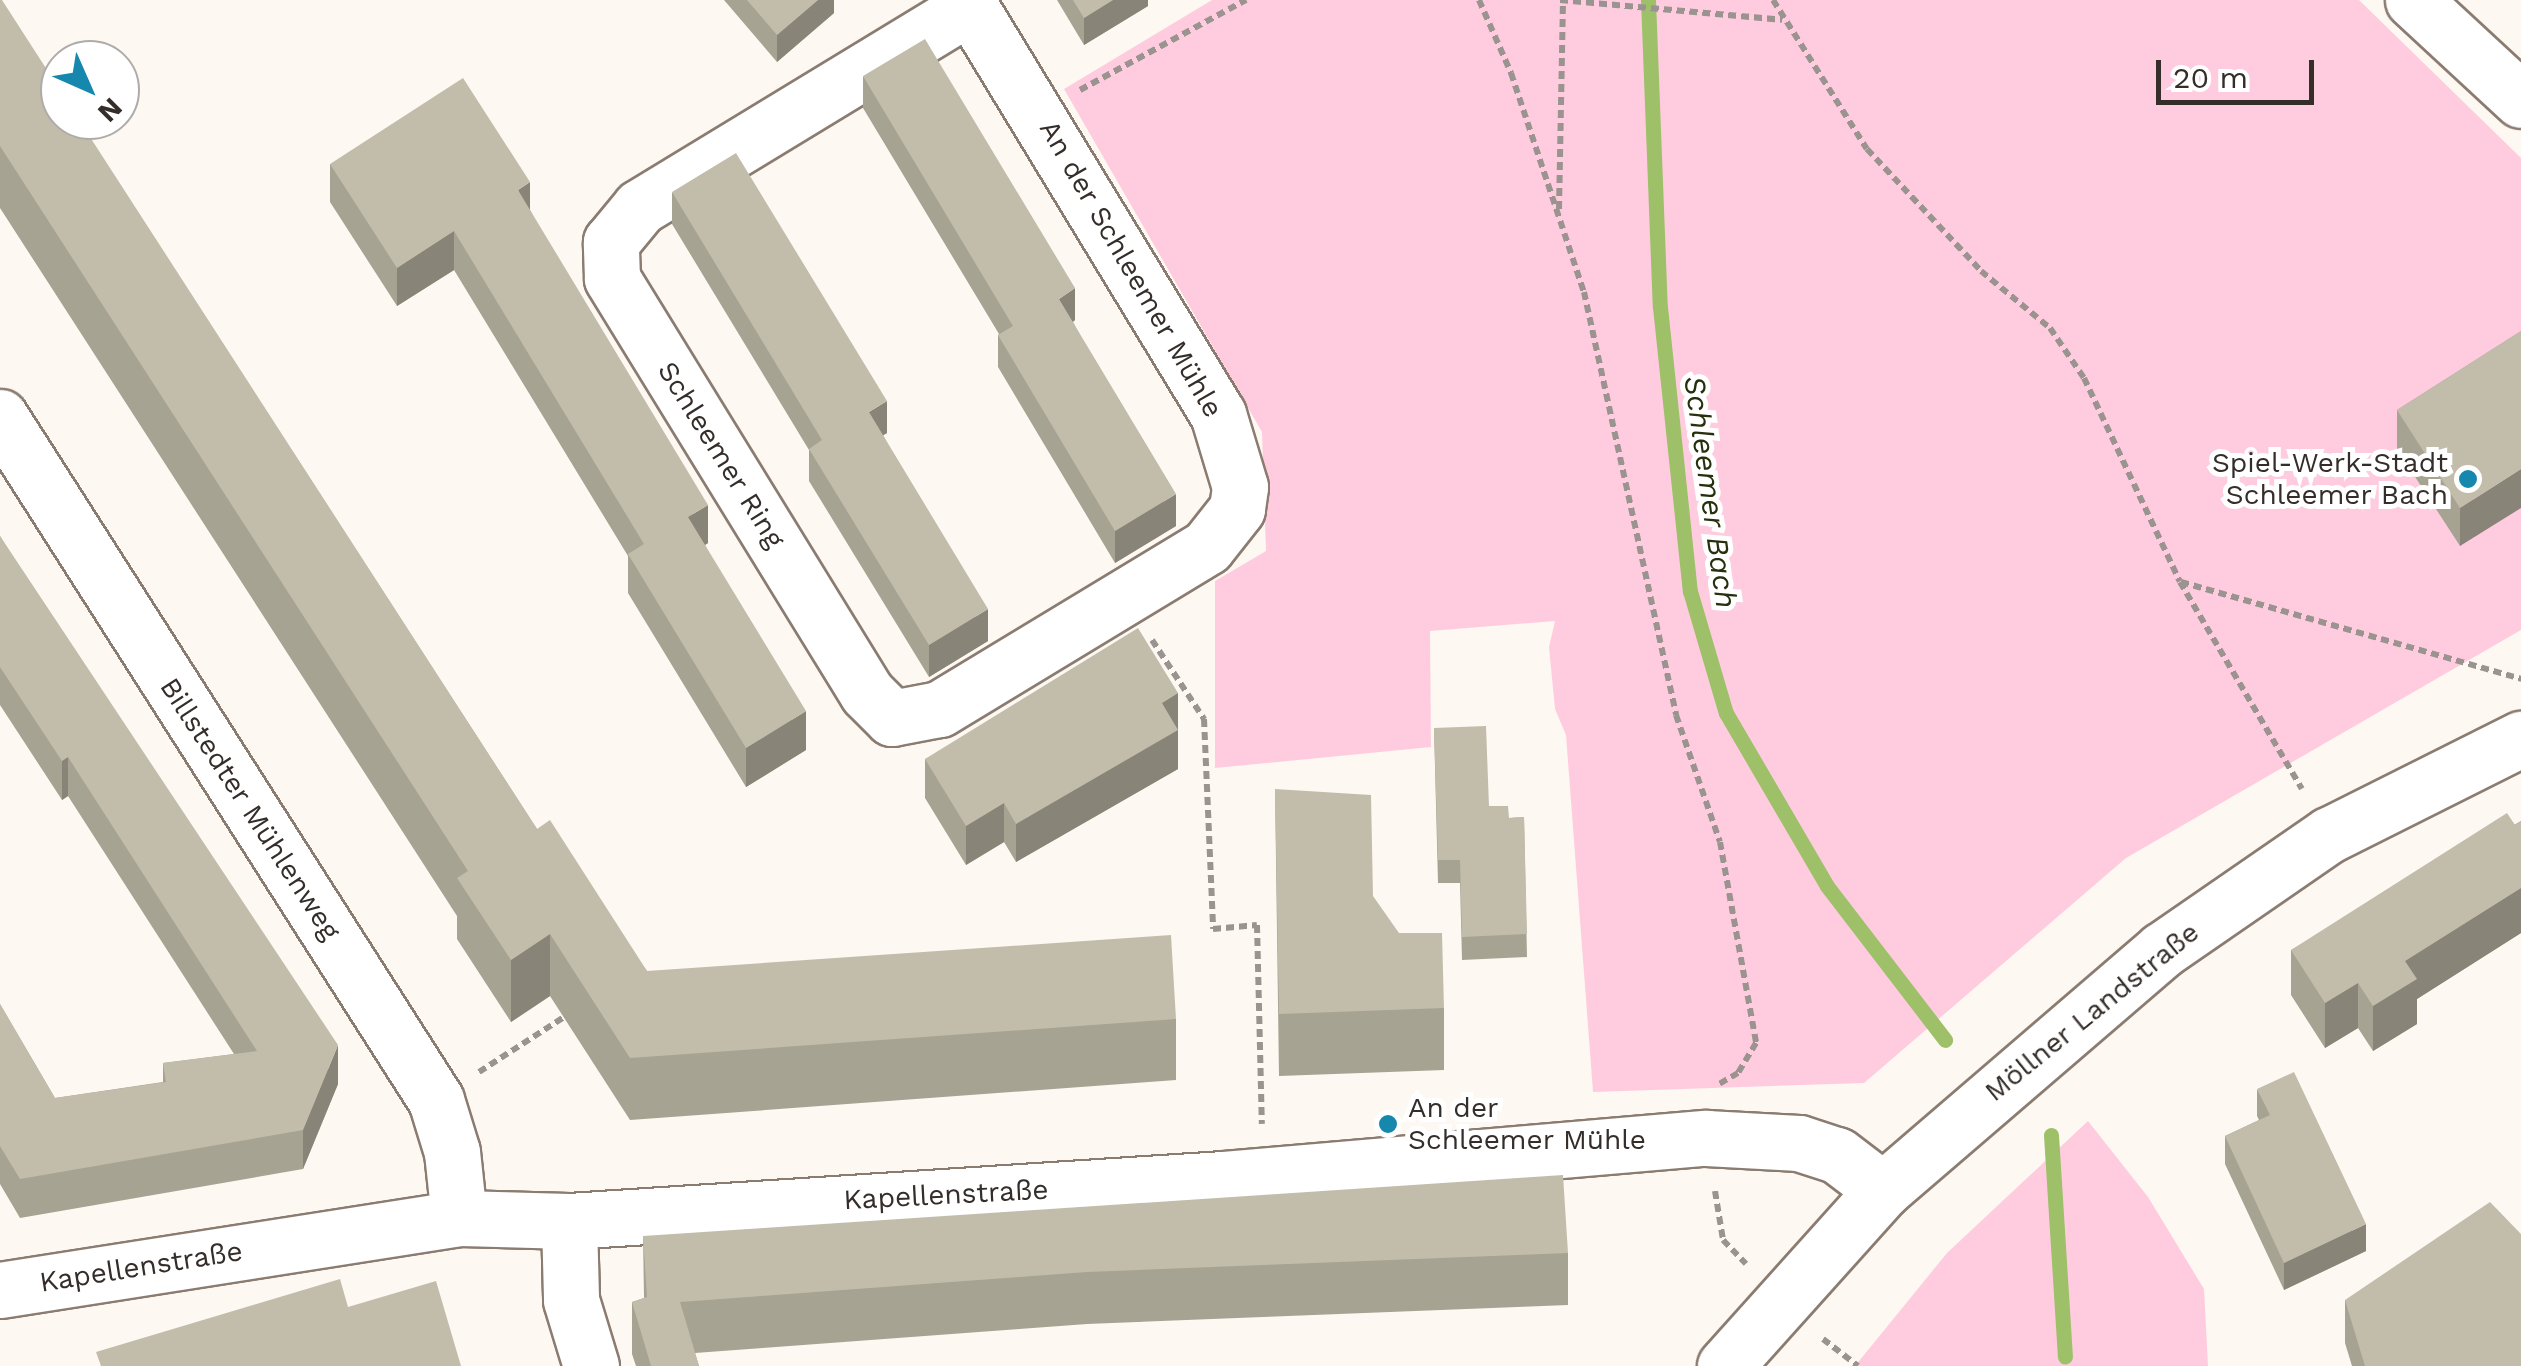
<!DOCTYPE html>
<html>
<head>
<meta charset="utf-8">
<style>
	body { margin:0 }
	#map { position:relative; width:2521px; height:1366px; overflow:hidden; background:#fef8f3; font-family:"Work Sans",sans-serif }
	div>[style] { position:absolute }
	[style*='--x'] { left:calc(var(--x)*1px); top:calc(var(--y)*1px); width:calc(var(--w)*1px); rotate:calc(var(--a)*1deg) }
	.green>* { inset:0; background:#ffccdf }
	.stream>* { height:15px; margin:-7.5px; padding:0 7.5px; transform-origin:7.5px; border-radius:7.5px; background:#9dc069 }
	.path>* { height:6px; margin-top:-3px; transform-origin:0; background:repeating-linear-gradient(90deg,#9a938f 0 8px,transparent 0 13px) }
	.roads { filter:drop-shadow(2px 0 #8b7c71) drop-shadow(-2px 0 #8b7c71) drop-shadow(0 2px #8b7c71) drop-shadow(0 -2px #8b7c71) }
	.minor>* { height:55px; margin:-27.5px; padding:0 27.5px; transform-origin:27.5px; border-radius:27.5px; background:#fff }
	.wall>* { inset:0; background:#a7a393 }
	.shaded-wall>* { inset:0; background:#888478 }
	.building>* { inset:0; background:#c2bdab }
	.dots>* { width:28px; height:28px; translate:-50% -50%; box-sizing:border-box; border:5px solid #fff; border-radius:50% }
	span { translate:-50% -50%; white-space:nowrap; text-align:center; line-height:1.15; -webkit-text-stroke:10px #fff; paint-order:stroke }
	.street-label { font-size:28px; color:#342d29 }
	.poi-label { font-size:28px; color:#342d29 }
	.right { translate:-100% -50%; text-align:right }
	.left { translate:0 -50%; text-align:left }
	.water-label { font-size:30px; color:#24310c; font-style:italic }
	.north { position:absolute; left:40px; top:40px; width:100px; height:100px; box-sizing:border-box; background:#fff; border:2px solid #aeaba9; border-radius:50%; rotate:135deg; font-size:28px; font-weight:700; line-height:40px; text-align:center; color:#342d29 }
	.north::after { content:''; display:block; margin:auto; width:35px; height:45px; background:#1688ae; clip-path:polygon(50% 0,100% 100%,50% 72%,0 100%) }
	.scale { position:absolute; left:2156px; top:60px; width:158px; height:45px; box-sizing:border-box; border:5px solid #342d29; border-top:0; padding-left:12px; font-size:30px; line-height:35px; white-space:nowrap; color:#342d29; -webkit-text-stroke:8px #fff; paint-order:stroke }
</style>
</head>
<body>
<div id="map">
	<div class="green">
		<div style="clip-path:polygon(1212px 0,2359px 0,2521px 158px,2521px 630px,2126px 858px,1864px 1083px,1593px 1092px,1566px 735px,1555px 709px,1549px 647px,1555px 621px,1430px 631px,1431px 747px,1215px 768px,1215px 581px,1266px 551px,1262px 432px,1064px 89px)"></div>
		<div style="clip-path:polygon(2088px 1121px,2148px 1197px,2204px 1289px,2208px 1366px,1855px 1366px,1947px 1253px)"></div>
	</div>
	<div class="stream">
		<div style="--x:1648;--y:0;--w:307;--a:87.8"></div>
		<div style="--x:1660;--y:307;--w:286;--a:84"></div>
		<div style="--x:1690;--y:591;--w:127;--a:73.6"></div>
		<div style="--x:1726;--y:713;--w:200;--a:59.7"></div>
		<div style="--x:1827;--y:886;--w:194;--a:52.5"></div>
		<div style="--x:2051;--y:1135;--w:222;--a:86.4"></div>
	</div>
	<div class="path">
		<div style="--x:1479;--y:0;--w:80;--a:66.3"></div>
		<div style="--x:1511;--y:73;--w:231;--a:71.6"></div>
		<div style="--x:1584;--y:292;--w:433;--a:77.7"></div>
		<div style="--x:1676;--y:715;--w:134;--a:70.9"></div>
		<div style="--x:1720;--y:842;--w:204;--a:79.8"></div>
		<div style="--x:1756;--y:1043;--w:35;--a:121"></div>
		<div style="--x:1738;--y:1073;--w:22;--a:150"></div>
		<div style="--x:1560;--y:0;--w:223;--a:5.1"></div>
		<div style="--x:1773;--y:0;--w:176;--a:57.8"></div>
		<div style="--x:1867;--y:149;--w:167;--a:46.9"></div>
		<div style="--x:1981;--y:271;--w:89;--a:39.6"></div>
		<div style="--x:2050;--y:328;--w:60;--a:55.8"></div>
		<div style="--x:2084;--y:378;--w:225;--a:64.8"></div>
		<div style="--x:2180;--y:582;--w:240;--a:59.5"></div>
		<div style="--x:1080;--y:90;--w:189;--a:-28.5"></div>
		<div style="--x:1559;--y:209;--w:209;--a:-88.9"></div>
		<div style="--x:2181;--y:582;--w:354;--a:15.9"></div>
		<div style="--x:1152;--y:640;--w:95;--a:56.6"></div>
		<div style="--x:1204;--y:719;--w:210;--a:87.5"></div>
		<div style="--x:1213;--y:929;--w:44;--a:-5.2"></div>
		<div style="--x:1257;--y:925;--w:199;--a:88.6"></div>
		<div style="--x:479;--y:1072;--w:101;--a:-32.9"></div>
		<div style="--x:1715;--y:1191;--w:50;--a:80.7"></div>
		<div style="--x:1723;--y:1240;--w:33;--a:46"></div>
		<div style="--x:1823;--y:1339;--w:44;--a:37.6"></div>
	</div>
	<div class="roads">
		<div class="minor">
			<div style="--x:966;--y:0;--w:485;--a:58.7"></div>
			<div style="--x:1218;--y:414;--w:76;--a:73.2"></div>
			<div style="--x:1240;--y:487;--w:22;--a:98"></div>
			<div style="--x:1237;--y:509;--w:48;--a:128.3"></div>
			<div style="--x:1207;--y:547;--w:313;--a:148.8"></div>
			<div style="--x:939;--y:709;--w:48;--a:169.2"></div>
			<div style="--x:892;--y:718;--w:35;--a:-135"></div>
			<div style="--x:867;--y:693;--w:487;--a:-121.6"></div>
			<div style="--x:612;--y:278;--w:36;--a:-92"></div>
			<div style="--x:611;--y:242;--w:45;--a:-50.4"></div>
			<div style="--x:640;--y:207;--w:386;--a:-31.3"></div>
			<div style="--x:2413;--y:0;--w:147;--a:42.8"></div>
			<div style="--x:0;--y:417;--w:810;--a:57.45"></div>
			<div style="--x:436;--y:1100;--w:54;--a:72.9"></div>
			<div style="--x:452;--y:1152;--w:66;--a:83.9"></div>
			<div style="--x:569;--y:1221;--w:79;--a:88.5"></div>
			<div style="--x:571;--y:1300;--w:69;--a:73.1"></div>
			<div style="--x:0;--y:1290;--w:465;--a:-8.9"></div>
			<div style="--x:459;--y:1218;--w:110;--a:1.6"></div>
			<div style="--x:569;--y:1221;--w:656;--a:-3.67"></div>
			<div style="--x:1224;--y:1179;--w:484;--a:-4.9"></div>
			<div style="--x:1706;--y:1138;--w:93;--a:3.1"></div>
			<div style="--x:1799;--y:1143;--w:40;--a:18"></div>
			<div style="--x:1837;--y:1155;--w:58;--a:37.3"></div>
			<div style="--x:1725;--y:1366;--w:237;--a:-48.1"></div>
			<div style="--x:1883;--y:1190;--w:368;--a:-40.7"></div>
			<div style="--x:2162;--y:950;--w:203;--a:-34.6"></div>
			<div style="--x:2329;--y:835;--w:215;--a:-26.6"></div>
		</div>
	</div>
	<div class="wall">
		<div style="clip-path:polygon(0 0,537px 829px,647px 971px,1176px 1019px,1176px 1080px,630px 1120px,550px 996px,511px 1022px,457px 939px,457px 916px,0 208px)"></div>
		<div style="clip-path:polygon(724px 0,834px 0,834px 13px,777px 62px)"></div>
		<div style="clip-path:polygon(1057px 0,1148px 0,1148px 6px,1084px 45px)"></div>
		<div style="clip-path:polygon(863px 76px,1075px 320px,1073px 322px,1176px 526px,1115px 563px,998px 367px,998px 335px,999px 334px,863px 108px)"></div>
		<div style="clip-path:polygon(330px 164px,530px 210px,708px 543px,705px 545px,806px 750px,746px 787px,628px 593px,628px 556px,454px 270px,397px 306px,330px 202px)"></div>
		<div style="clip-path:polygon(672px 192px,887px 433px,883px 435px,988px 641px,929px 677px,809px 481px,809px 450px,672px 224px)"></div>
		<div style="clip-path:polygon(2521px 331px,2460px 546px,2397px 449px,2397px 410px)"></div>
		<div style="clip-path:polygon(0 536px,338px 1084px,303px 1169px,20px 1218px,0 1184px,0 1004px,55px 1098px,163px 1082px,163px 1063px,234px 1054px,68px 796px,62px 800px,0 705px)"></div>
		<div style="clip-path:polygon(1178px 693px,1178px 769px,1016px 862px,1004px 842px,966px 865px,925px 798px,925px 759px)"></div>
		<div style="clip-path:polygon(1434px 728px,1489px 806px,1509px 818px,1524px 817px,1527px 957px,1462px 960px,1460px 883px,1438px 883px)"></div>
		<div style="clip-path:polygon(1275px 789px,1444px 1008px,1444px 1070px,1279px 1076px)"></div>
		<div style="clip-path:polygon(2521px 821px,2521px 933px,2417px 999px,2417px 1024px,2373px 1051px,2358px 1028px,2325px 1048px,2291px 995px,2291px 950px)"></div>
		<div style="clip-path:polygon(2257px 1089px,2366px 1251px,2284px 1290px,2225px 1164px,2225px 1136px,2259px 1120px,2257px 1116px)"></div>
		<div style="clip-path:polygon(643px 1236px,1568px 1253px,1568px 1305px,1087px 1324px,695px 1353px,699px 1366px,636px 1366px,632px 1354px,632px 1302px,644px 1298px)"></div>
		<div style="clip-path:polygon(2345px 1300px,2521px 1366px,2352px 1366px,2345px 1343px)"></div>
	</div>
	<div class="shaded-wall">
		<div style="clip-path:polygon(818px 0,834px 0,834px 13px,777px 62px,777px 35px)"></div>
		<div style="clip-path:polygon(1113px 0,1148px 0,1148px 6px,1084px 45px,1084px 18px)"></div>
		<div style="clip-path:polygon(530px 182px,530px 221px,518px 190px)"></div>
		<div style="clip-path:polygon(454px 231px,454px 270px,397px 306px,397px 268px)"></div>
		<div style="clip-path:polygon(1075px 288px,1075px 320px,1059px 331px,1059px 299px)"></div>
		<div style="clip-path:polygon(887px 401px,887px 433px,869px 444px,869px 412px)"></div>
		<div style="clip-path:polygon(2521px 469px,2521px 508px,2460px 546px,2460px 508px)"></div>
		<div style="clip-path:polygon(1176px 494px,1176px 526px,1115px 563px,1115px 531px)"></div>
		<div style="clip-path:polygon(708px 505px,708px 543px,688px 556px,688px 517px)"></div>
		<div style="clip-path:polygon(988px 609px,988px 641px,929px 677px,929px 645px)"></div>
		<div style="clip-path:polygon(1178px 693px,1178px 769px,1016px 862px,1016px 824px,1162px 703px)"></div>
		<div style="clip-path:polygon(806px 711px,806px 750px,746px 787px,746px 748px)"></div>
		<div style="clip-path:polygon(68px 757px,68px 796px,62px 800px,62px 761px)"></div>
		<div style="clip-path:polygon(1004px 803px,1004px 842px,966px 865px,966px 826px)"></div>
		<div style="clip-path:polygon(2521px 888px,2521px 933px,2417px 999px,2417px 1024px,2373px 1051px,2373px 1006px,2405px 961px)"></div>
		<div style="clip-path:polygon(550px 934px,550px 996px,511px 1022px,511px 960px)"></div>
		<div style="clip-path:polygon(2358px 983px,2358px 1028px,2325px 1048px,2325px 1003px)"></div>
		<div style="clip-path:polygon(338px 1045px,338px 1084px,303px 1169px,303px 1130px)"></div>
		<div style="clip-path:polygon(2366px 1224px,2366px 1251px,2284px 1290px,2284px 1263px)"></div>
	</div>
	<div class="building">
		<div style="clip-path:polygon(0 0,2px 0,60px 90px,60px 120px,79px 120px,537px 829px,550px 820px,647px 971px,1171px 935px,1176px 1019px,630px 1058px,550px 934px,511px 960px,457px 878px,468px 871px,0 146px)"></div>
		<div style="clip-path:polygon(747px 0,818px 0,777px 35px)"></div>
		<div style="clip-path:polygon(1073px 0,1113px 0,1084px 18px)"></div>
		<div style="clip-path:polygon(925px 39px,1075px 288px,1059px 299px,1176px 494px,1115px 531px,998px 335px,1013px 326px,863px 76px)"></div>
		<div style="clip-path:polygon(463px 78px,530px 182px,518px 190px,708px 505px,688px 517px,806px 711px,746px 748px,628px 554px,644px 544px,454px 231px,397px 268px,330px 164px)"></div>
		<div style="clip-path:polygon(736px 153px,887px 401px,869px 412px,988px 609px,929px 645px,809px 449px,822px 440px,672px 192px)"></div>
		<div style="clip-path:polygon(2521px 331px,2521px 469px,2460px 508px,2397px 410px)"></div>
		<div style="clip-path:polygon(0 536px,338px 1045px,303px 1130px,20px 1179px,0 1146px,0 1004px,55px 1098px,166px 1082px,163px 1063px,257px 1051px,68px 757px,62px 761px,0 667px)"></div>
		<div style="clip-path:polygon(1138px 628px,1178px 693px,1162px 703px,1178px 730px,1016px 824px,1004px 803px,966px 826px,925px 759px)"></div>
		<div style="clip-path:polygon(1486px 726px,1489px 806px,1508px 806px,1509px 818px,1524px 817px,1527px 934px,1462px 937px,1460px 860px,1438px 860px,1434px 728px)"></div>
		<div style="clip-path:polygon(1275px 789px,1371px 795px,1373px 896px,1399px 933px,1442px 933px,1444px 1008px,1279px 1014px)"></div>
		<div style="clip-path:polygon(2507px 813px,2515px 825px,2521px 821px,2521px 888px,2405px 961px,2417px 979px,2373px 1006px,2358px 983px,2325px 1003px,2291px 950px)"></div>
		<div style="clip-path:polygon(2294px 1072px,2366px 1224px,2284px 1263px,2225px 1136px,2270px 1115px,2257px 1089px)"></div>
		<div style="clip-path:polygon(1563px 1175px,1568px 1253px,1087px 1272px,680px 1302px,699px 1366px,651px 1366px,632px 1302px,647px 1297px,643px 1236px)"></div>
		<div style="clip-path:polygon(2490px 1202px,2521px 1234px,2521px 1366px,2365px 1366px,2345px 1300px)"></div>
		<div style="clip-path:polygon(340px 1279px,348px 1307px,436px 1281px,461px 1366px,101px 1366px,96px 1352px)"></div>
	</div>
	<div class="dots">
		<div style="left:2468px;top:479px;background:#1688ae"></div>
		<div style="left:1388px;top:1124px;background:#1688ae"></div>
	</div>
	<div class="street-label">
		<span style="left:1131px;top:269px;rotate:60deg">An der Schleemer Mühle</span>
		<span style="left:721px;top:455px;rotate:58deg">Schleemer Ring</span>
		<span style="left:250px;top:809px;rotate:57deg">Billstedter Mühlenweg</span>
		<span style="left:2092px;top:1012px;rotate:-39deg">Möllner Landstraße</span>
		<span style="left:946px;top:1195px;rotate:-3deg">Kapellenstraße</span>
		<span style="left:141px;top:1267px;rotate:-9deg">Kapellenstraße</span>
	</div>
	<div class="poi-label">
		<span class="right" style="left:2448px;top:479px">Spiel-Werk-Stadt<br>Schleemer Bach</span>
		<span class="left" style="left:1408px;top:1124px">An der<br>Schleemer Mühle</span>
	</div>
	<div class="water-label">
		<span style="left:1710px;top:492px;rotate:82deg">Schleemer Bach</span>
	</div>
	<div class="north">N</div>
	<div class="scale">20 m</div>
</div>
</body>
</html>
